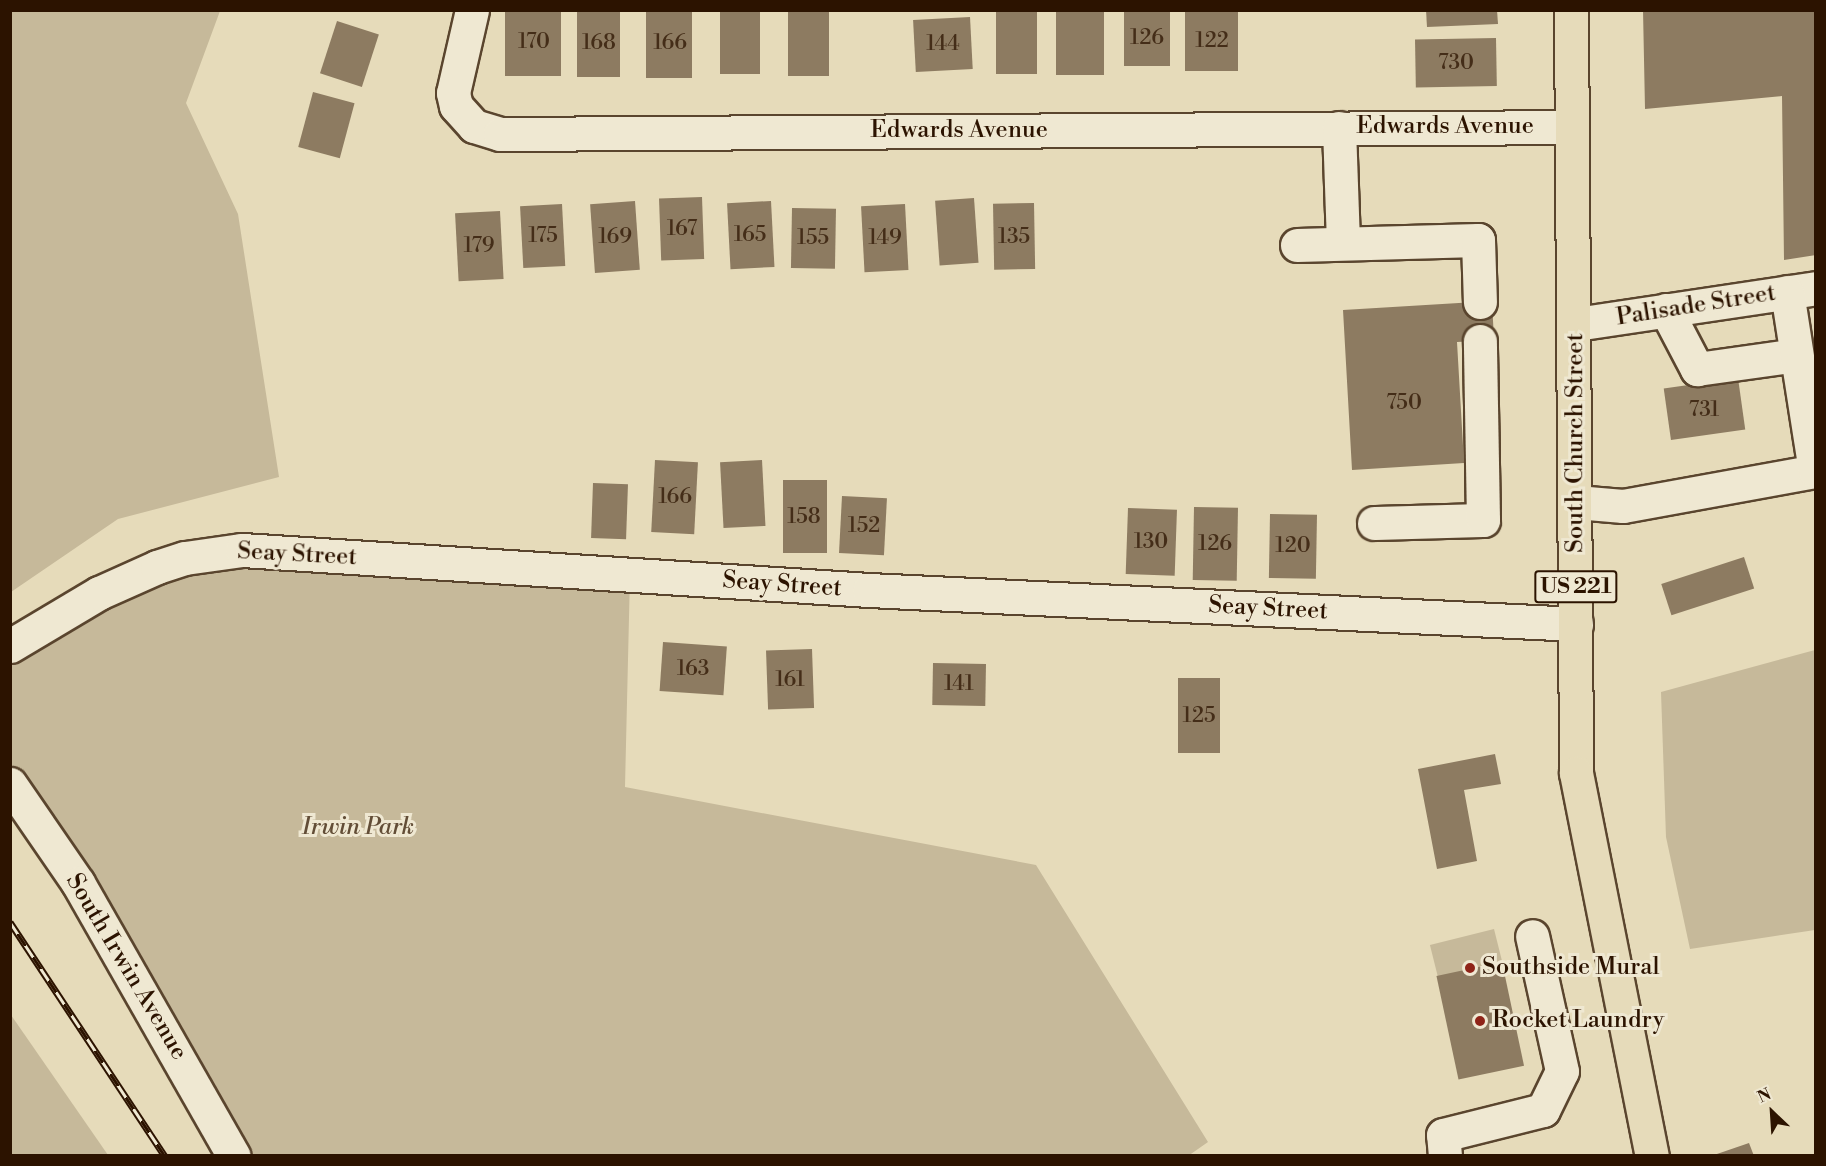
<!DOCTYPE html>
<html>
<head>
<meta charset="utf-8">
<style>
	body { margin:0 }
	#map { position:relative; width:1826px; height:1166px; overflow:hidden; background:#e6dbba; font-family:"Libre Bodoni",serif }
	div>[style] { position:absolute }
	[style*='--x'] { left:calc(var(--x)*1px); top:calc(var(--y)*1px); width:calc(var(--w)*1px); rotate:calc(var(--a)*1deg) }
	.green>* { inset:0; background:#c6b99a; transform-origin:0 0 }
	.building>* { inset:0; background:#8d7b61; transform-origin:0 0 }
	.roads { filter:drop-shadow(2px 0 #5a452e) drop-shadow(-2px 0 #5a452e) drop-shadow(0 2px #5a452e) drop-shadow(0 -2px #5a452e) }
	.minor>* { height:33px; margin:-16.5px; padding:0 16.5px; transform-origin:16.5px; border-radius:16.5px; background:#efe8d2 }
	.major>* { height:33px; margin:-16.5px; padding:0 16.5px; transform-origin:16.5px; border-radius:16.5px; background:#e6dbba }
	.rail>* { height:7px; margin-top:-3.5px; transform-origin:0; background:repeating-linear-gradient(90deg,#efe8d2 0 14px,#2c1300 0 28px); box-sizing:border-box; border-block:2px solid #2c1300 }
	.dots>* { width:16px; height:16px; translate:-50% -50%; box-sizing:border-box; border:3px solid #efe8d2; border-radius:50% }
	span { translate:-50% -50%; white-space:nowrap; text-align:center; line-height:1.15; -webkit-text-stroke:6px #efe8d2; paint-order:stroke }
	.number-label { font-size:21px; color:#442d18 }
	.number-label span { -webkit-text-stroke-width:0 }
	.shield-label span { padding:2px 4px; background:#efe8d2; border:2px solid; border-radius:4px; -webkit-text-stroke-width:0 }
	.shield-label { font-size:22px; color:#2c1300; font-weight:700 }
	.street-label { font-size:24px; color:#2c1300 }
	.park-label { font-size:24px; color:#624d36; font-style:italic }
	.poi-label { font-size:24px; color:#2c1300 }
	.left { translate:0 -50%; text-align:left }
	.frame { position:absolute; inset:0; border:12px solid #2c1300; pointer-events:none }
	.north { position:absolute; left:1742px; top:1082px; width:60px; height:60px; -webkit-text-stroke:4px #efe8d2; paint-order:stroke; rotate:335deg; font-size:16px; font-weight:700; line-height:24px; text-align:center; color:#2c1300 }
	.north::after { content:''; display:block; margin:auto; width:21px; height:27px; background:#2c1300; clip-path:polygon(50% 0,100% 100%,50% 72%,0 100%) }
</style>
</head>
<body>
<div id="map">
	<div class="green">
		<div style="clip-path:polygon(11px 10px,220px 11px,186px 103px,238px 214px,279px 477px,118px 519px,11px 592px)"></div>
		<div style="clip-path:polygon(185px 558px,630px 575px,625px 787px,1036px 865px,1208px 1142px,1188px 1156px,234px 1155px,11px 784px,11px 646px)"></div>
		<div style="clip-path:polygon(1815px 650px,1815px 930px,1690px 949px,1666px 837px,1661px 692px)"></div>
		<div style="left:1494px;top:929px;width:34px;height:66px;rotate:76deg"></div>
		<div style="clip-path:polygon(10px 1015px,11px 1015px,108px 1155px,11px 1155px)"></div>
	</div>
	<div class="building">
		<div style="left:505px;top:10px;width:56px;height:66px"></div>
		<div style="left:577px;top:10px;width:43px;height:67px"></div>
		<div style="left:646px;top:10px;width:46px;height:68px"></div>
		<div style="left:720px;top:10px;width:40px;height:64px"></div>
		<div style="left:788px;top:10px;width:41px;height:66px"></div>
		<div style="left:996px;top:10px;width:41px;height:64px"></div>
		<div style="left:1056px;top:10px;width:48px;height:65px"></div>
		<div style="left:1124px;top:10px;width:46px;height:56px"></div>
		<div style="left:1185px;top:10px;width:53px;height:61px"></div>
		<div style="clip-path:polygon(1426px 10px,1497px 10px,1498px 24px,1427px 27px)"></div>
		<div style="clip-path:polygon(1643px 10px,1816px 10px,1816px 255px,1784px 260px,1782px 96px,1645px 109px)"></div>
		<div style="left:970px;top:17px;width:52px;height:57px;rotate:87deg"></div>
		<div style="left:337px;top:21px;width:44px;height:55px;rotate:18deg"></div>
		<div style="left:1496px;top:38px;width:48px;height:81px;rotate:89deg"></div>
		<div style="left:313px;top:92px;width:43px;height:57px;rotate:15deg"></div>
		<div style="left:702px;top:197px;width:62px;height:43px;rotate:88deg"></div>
		<div style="left:974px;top:198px;width:65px;height:39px;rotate:86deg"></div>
		<div style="left:635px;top:201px;width:69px;height:45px;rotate:86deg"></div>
		<div style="left:771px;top:201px;width:66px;height:44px;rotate:87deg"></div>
		<div style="left:1034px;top:203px;width:66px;height:41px;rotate:89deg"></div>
		<div style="left:562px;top:204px;width:62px;height:42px;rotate:87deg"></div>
		<div style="left:905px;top:204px;width:66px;height:44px;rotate:87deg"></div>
		<div style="left:792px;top:208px;width:44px;height:60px;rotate:1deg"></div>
		<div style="left:500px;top:211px;width:68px;height:45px;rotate:87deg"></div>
		<div style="clip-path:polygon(1492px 301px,1494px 340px,1457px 342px,1464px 463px,1352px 470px,1343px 310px)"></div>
		<div style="left:1738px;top:378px;width:52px;height:75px;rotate:82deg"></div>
		<div style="left:655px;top:460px;width:43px;height:72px;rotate:3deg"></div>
		<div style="left:762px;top:460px;width:66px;height:42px;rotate:87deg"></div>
		<div style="left:783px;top:480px;width:44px;height:73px"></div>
		<div style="left:593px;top:483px;width:35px;height:55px;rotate:2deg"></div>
		<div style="left:842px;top:496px;width:45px;height:57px;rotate:3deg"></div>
		<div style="left:1194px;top:507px;width:44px;height:73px;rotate:1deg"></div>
		<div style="left:1128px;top:508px;width:49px;height:66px;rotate:2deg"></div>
		<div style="left:1270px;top:514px;width:47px;height:64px;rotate:1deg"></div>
		<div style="left:1744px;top:557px;width:33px;height:87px;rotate:72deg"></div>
		<div style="left:663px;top:642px;width:64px;height:49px;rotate:4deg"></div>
		<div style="left:812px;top:649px;width:59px;height:46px;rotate:88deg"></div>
		<div style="left:933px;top:663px;width:53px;height:42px;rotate:1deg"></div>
		<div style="left:1178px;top:678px;width:42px;height:75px"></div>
		<div style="clip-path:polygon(1495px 754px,1501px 784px,1464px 790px,1477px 861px,1437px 869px,1418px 769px)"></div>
		<div style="left:1502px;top:962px;width:106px;height:67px;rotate:78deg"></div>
		<div style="clip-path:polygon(1749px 1143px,1754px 1156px,1714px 1156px,1714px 1155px)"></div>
	</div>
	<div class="roads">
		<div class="minor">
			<div style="--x:472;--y:10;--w:85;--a:102.9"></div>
			<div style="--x:453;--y:93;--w:13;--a:77"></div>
			<div style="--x:456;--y:106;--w:27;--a:48"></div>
			<div style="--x:474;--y:126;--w:27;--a:17"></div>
			<div style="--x:500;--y:134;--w:1071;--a:-0.37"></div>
			<div style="--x:1339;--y:128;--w:115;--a:88"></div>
			<div style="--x:1297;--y:245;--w:181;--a:-1.6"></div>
			<div style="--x:1478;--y:240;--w:62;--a:88.2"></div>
			<div style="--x:1666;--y:310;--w:67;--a:62.3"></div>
			<div style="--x:1697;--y:369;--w:100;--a:-8"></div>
			<div style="--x:1576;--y:324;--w:243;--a:-8.5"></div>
			<div style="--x:1576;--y:502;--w:47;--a:4.9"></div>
			<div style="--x:1623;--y:506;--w:195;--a:-10.3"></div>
			<div style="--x:1815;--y:471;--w:181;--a:-98.9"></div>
			<div style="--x:1374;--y:523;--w:109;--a:-1.6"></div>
			<div style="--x:1483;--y:520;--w:179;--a:-91"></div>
			<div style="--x:10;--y:646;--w:104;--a:-30.8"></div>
			<div style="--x:99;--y:593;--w:64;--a:-24.1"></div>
			<div style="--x:157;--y:567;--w:29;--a:-18"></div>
			<div style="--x:185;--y:558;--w:58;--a:-8"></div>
			<div style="--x:242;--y:550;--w:628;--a:3.65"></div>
			<div style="--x:869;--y:590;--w:708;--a:2.75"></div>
			<div style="--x:10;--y:784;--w:120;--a:55.5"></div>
			<div style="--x:78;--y:883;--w:314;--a:60.3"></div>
			<div style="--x:1445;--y:1156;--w:21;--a:-95"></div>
			<div style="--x:1443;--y:1135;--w:103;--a:-14"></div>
			<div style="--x:1543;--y:1110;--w:43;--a:-64"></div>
			<div style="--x:1562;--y:1071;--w:138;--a:-102.5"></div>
		</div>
		<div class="major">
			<div style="--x:1571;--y:10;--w:763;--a:89.62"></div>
			<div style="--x:1576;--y:773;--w:390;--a:78.8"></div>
		</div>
	</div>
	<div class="rail">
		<div style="--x:10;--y:922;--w:281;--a:56.5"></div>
	</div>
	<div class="dots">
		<div style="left:1470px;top:968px;background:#8f2418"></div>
		<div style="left:1480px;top:1021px;background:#8f2418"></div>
	</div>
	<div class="number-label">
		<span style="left:1147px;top:38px">126</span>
		<span style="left:1212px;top:41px">122</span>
		<span style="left:534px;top:42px">170</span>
		<span style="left:599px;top:43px">168</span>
		<span style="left:670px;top:43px">166</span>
		<span style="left:943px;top:44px">144</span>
		<span style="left:1456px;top:63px">730</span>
		<span style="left:682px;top:229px">167</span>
		<span style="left:750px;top:235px">165</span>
		<span style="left:543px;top:236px">175</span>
		<span style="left:615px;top:237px">169</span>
		<span style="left:1014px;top:237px">135</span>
		<span style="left:813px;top:238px">155</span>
		<span style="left:885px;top:238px">149</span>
		<span style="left:479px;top:246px">179</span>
		<span style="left:1404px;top:403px">750</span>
		<span style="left:1704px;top:410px">731</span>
		<span style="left:675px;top:497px">166</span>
		<span style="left:804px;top:517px">158</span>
		<span style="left:864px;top:526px">152</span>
		<span style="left:1151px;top:542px">130</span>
		<span style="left:1215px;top:544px">126</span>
		<span style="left:1293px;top:546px">120</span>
		<span style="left:693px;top:669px">163</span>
		<span style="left:790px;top:680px">161</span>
		<span style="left:959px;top:684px">141</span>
		<span style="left:1199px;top:716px">125</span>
	</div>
	<div class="shield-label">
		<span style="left:1576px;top:587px">US 221</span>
	</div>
	<div class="street-label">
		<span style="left:1445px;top:127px">Edwards Avenue</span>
		<span style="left:959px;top:131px">Edwards Avenue</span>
		<span style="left:1696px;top:306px;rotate:-9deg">Palisade Street</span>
		<span style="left:1576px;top:443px;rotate:-90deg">South Church Street</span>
		<span style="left:297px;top:555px;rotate:3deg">Seay Street</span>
		<span style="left:782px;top:585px;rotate:4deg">Seay Street</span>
		<span style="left:1268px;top:609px;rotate:3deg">Seay Street</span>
		<span style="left:126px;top:967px;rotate:59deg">South Irwin Avenue</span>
	</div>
	<div class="park-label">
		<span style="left:358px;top:828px">Irwin Park</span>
	</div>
	<div class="poi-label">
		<span class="left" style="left:1482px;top:968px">Southside Mural</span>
		<span class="left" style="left:1492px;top:1021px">Rocket Laundry</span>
	</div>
	<div class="frame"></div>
	<div class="north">N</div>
</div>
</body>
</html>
